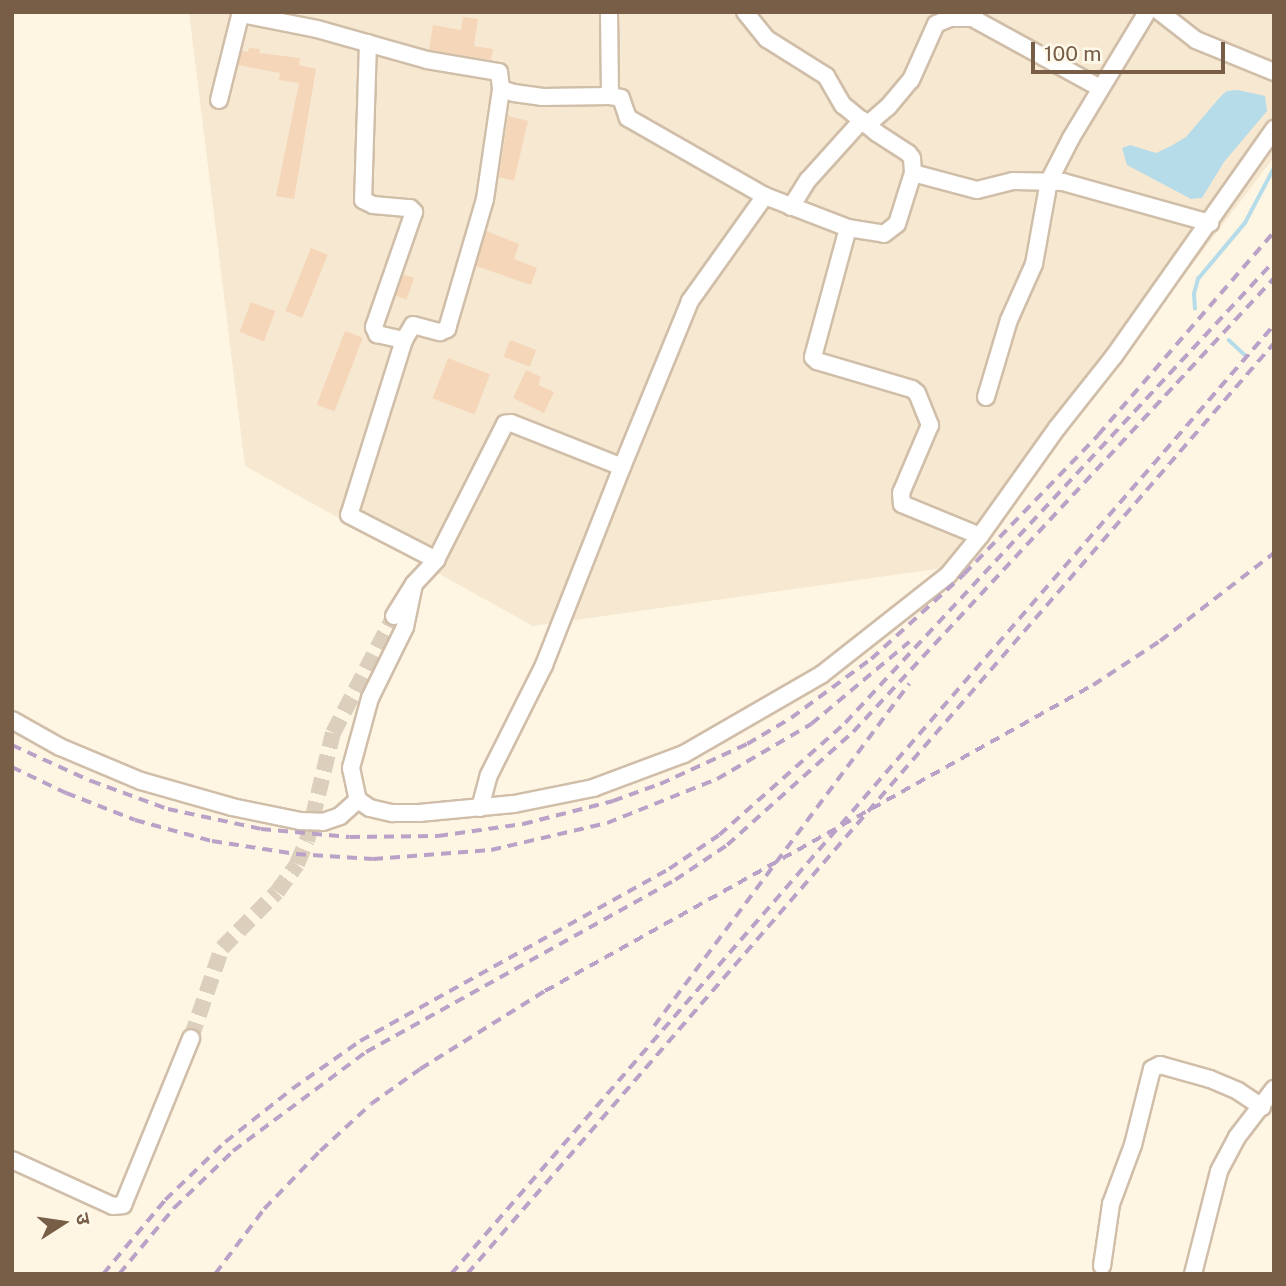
<!DOCTYPE html>
<html>
<head>
<meta charset="utf-8">
<style>
	body { margin:0 }
	#map { position:relative; width:1286px; height:1286px; overflow:hidden; background:#fef6e3; font-family:"Public Sans","Noto Sans Devanagari",sans-serif }
	div>[style] { position:absolute }
	[style*='--x'] { left:calc(var(--x)*1px); top:calc(var(--y)*1px); width:calc(var(--w)*1px); rotate:calc(var(--a)*1deg) }
	.residential>* { inset:0; background:#f6e8d1 }
	.water>* { inset:0; background:#b6dce9 }
	.stream>* { height:3.5px; margin:-1.75px; padding:0 1.75px; transform-origin:1.75px; border-radius:1.75px; background:#b6dce9 }
	.building>* { inset:0; background:#f5d6b9; transform-origin:0 0 }
	.minor-tunnel>* { height:16px; margin-top:-8px; transform-origin:0; background:repeating-linear-gradient(90deg,#dcd0bc 0 16px,transparent 0 24px) }
	.roads { filter:drop-shadow(2px 0 #d0bea9) drop-shadow(-2px 0 #d0bea9) drop-shadow(0 2px #d0bea9) drop-shadow(0 -2px #d0bea9) }
	.minor>* { height:16px; margin:-8px; padding:0 8px; transform-origin:8px; border-radius:8px; background:#fff }
	.rail>* { height:3.5px; margin-top:-1.75px; transform-origin:0; background:repeating-linear-gradient(90deg,#baa1c8 0 10px,transparent 0 17px) }
	span { translate:-50% -50%; white-space:nowrap; text-align:center; line-height:1.15; -webkit-text-stroke:5px #fff9eb; paint-order:stroke }
	.frame { position:absolute; inset:0; border:14px solid #785d47; pointer-events:none }
	.north { position:absolute; left:28px; top:1188px; width:70px; height:70px; -webkit-text-stroke:5px #fff9eb; paint-order:stroke; rotate:78deg; font-size:19px; font-weight:700; line-height:28px; text-align:center; color:#785d47 }
	.north::after { content:''; display:block; margin:auto; width:24px; height:32px; background:#785d47; clip-path:polygon(50% 0,100% 100%,50% 72%,0 100%) }
	.scale { position:absolute; left:1031px; top:42px; width:194px; height:32px; box-sizing:border-box; border:4px solid #785d47; border-top:0; padding-left:9px; font-size:21px; line-height:24px; white-space:nowrap; color:#785d47; -webkit-text-stroke:5px #fff9eb; paint-order:stroke }
</style>
</head>
<body>
<div id="map">
	<div class="residential">
		<div style="clip-path:polygon(189px 12px,1274px 12px,1274px 157px,964px 565px,533px 626px,245px 466px)"></div>
	</div>
	<div class="water">
		<div style="clip-path:polygon(1238px 90px,1265px 96px,1267px 111px,1224px 162px,1202px 198px,1191px 199px,1127px 165px,1122px 148px,1130px 145px,1156px 153px,1171px 146px,1186px 137px,1221px 96px,1227px 91px)"></div>
	</div>
	<div class="stream">
		<div style="--x:1195;--y:309;--w:15;--a:-94"></div>
		<div style="--x:1194;--y:294;--w:16;--a:-75"></div>
		<div style="--x:1198;--y:279;--w:73;--a:-50"></div>
		<div style="--x:1245;--y:223;--w:62;--a:-62.2"></div>
		<div style="--x:1229;--y:340;--w:21;--a:43"></div>
	</div>
	<div class="building">
		<div style="clip-path:polygon(463px 17px,478px 19px,474px 46px,493px 49px,491px 60px,429px 50px,433px 25px,461px 30px)"></div>
		<div style="clip-path:polygon(249px 48px,260px 49px,259px 53px,300px 58px,299px 65px,316px 69px,294px 199px,276px 196px,299px 83px,279px 80px,280px 73px,238px 65px,242px 51px,248px 52px)"></div>
		<div style="clip-path:polygon(508px 116px,528px 121px,514px 181px,499px 177px)"></div>
		<div style="clip-path:polygon(486px 231px,519px 244px,514px 259px,537px 268px,531px 285px,476px 266px)"></div>
		<div style="left:311px;top:248px;width:18px;height:68px;rotate:22deg"></div>
		<div style="left:403px;top:274px;width:12px;height:23px;rotate:20deg"></div>
		<div style="left:251px;top:302px;width:26px;height:32px;rotate:21deg"></div>
		<div style="left:345px;top:331px;width:19px;height:79px;rotate:21deg"></div>
		<div style="left:510px;top:340px;width:28px;height:18px;rotate:21deg"></div>
		<div style="left:448px;top:358px;width:45px;height:43px;rotate:21deg"></div>
		<div style="clip-path:polygon(526px 370px,541px 377px,538px 385px,554px 392px,544px 413px,513px 398px)"></div>
	</div>
	<div class="minor-tunnel">
		<div style="--x:191;--y:1038;--w:95;--a:-71"></div>
		<div style="--x:222;--y:948;--w:78;--a:-45.5"></div>
		<div style="--x:277;--y:892;--w:34;--a:-54"></div>
		<div style="--x:297;--y:864;--w:25;--a:-67"></div>
		<div style="--x:307;--y:841;--w:111;--a:-76.5"></div>
		<div style="--x:333;--y:733;--w:132;--a:-62.5"></div>
	</div>
	<div class="roads">
		<div class="minor">
			<div style="--x:609;--y:12;--w:84;--a:89.3"></div>
			<div style="--x:610;--y:96;--w:11;--a:10"></div>
			<div style="--x:621;--y:98;--w:21;--a:71"></div>
			<div style="--x:628;--y:118;--w:158;--a:29.7"></div>
			<div style="--x:765;--y:196;--w:89;--a:21.1"></div>
			<div style="--x:848;--y:228;--w:36;--a:9"></div>
			<div style="--x:884;--y:234;--w:16;--a:-38"></div>
			<div style="--x:897;--y:224;--w:53;--a:-72.6"></div>
			<div style="--x:745;--y:12;--w:35;--a:51"></div>
			<div style="--x:767;--y:39;--w:70;--a:32.1"></div>
			<div style="--x:826;--y:76;--w:34;--a:60"></div>
			<div style="--x:843;--y:105;--w:44;--a:39.5"></div>
			<div style="--x:877;--y:133;--w:37;--a:33"></div>
			<div style="--x:908;--y:153;--w:6;--a:51"></div>
			<div style="--x:912;--y:158;--w:15;--a:86"></div>
			<div style="--x:913;--y:173;--w:66;--a:14.9"></div>
			<div style="--x:977;--y:190;--w:37;--a:-14"></div>
			<div style="--x:1013;--y:181;--w:50;--a:1.1"></div>
			<div style="--x:1063;--y:182;--w:153;--a:15.6"></div>
			<div style="--x:974;--y:12;--w:8;--a:76"></div>
			<div style="--x:976;--y:20;--w:141;--a:28.7"></div>
			<div style="--x:1160;--y:12;--w:46;--a:37.9"></div>
			<div style="--x:1196;--y:40;--w:84;--a:22.3"></div>
			<div style="--x:241;--y:14;--w:77;--a:11.2"></div>
			<div style="--x:317;--y:29;--w:114;--a:15.7"></div>
			<div style="--x:427;--y:60;--w:73;--a:9.5"></div>
			<div style="--x:499;--y:72;--w:17;--a:83"></div>
			<div style="--x:501;--y:89;--w:14;--a:17"></div>
			<div style="--x:514;--y:93;--w:29;--a:8"></div>
			<div style="--x:543;--y:97;--w:67;--a:-0.9"></div>
			<div style="--x:368;--y:43;--w:157;--a:91.8"></div>
			<div style="--x:363;--y:200;--w:11;--a:27"></div>
			<div style="--x:373;--y:205;--w:37;--a:5"></div>
			<div style="--x:410;--y:208;--w:6;--a:45"></div>
			<div style="--x:414;--y:212;--w:122;--a:109.2"></div>
			<div style="--x:374;--y:327;--w:8;--a:67"></div>
			<div style="--x:377;--y:334;--w:28;--a:13"></div>
			<div style="--x:404;--y:340;--w:17;--a:-59"></div>
			<div style="--x:413;--y:325;--w:28;--a:15"></div>
			<div style="--x:440;--y:332;--w:8;--a:-23"></div>
			<div style="--x:447;--y:329;--w:135;--a:-73.7"></div>
			<div style="--x:485;--y:199;--w:111;--a:-81.7"></div>
			<div style="--x:219;--y:100;--w:91;--a:-76"></div>
			<div style="--x:867;--y:125;--w:28;--a:-41"></div>
			<div style="--x:888;--y:107;--w:35;--a:-50"></div>
			<div style="--x:911;--y:80;--w:61;--a:-65.9"></div>
			<div style="--x:936;--y:24;--w:15;--a:-23"></div>
			<div style="--x:950;--y:18;--w:24;--a:0"></div>
			<div style="--x:791;--y:207;--w:32;--a:-58"></div>
			<div style="--x:808;--y:180;--w:81;--a:-48"></div>
			<div style="--x:848;--y:228;--w:134;--a:105.2"></div>
			<div style="--x:813;--y:357;--w:6;--a:45"></div>
			<div style="--x:817;--y:361;--w:99;--a:16.4"></div>
			<div style="--x:912;--y:389;--w:6;--a:39"></div>
			<div style="--x:917;--y:393;--w:35;--a:68"></div>
			<div style="--x:930;--y:425;--w:74;--a:113.1"></div>
			<div style="--x:901;--y:493;--w:11;--a:85"></div>
			<div style="--x:902;--y:504;--w:84;--a:22.3"></div>
			<div style="--x:980;--y:536;--w:133;--a:-54.5"></div>
			<div style="--x:1057;--y:428;--w:92;--a:-51.6"></div>
			<div style="--x:1114;--y:356;--w:278;--a:-54.8"></div>
			<div style="--x:404;--y:340;--w:183;--a:107.4"></div>
			<div style="--x:349;--y:515;--w:98;--a:27.3"></div>
			<div style="--x:986;--y:397;--w:80;--a:-73.4"></div>
			<div style="--x:1009;--y:320;--w:61;--a:-65.9"></div>
			<div style="--x:1034;--y:264;--w:84;--a:-79.8"></div>
			<div style="--x:1049;--y:181;--w:48;--a:-62.9"></div>
			<div style="--x:1071;--y:138;--w:147;--a:-58.9"></div>
			<div style="--x:414;--y:584;--w:44;--a:101.8"></div>
			<div style="--x:405;--y:627;--w:79;--a:116.2"></div>
			<div style="--x:370;--y:698;--w:73;--a:105.2"></div>
			<div style="--x:351;--y:768;--w:33;--a:78"></div>
			<div style="--x:358;--y:800;--w:14;--a:34"></div>
			<div style="--x:370;--y:808;--w:23;--a:13"></div>
			<div style="--x:392;--y:813;--w:27;--a:0"></div>
			<div style="--x:419;--y:813;--w:95;--a:-5.4"></div>
			<div style="--x:514;--y:804;--w:81;--a:-11.4"></div>
			<div style="--x:593;--y:788;--w:97;--a:-20.5"></div>
			<div style="--x:684;--y:754;--w:158;--a:-30"></div>
			<div style="--x:821;--y:675;--w:162;--a:-38.2"></div>
			<div style="--x:948;--y:575;--w:50;--a:-50.6"></div>
			<div style="--x:394;--y:616;--w:38;--a:-58"></div>
			<div style="--x:414;--y:584;--w:33;--a:-47"></div>
			<div style="--x:436;--y:560;--w:153;--a:-63.1"></div>
			<div style="--x:505;--y:424;--w:6;--a:-9"></div>
			<div style="--x:511;--y:423;--w:119;--a:21.6"></div>
			<div style="--x:622;--y:467;--w:179;--a:-67.7"></div>
			<div style="--x:690;--y:301;--w:129;--a:-54.5"></div>
			<div style="--x:12;--y:720;--w:55;--a:29.4"></div>
			<div style="--x:60;--y:747;--w:88;--a:22.8"></div>
			<div style="--x:141;--y:781;--w:95;--a:15.9"></div>
			<div style="--x:232;--y:807;--w:69;--a:11.6"></div>
			<div style="--x:300;--y:821;--w:23;--a:2"></div>
			<div style="--x:323;--y:822;--w:18;--a:-19"></div>
			<div style="--x:340;--y:816;--w:24;--a:-42"></div>
			<div style="--x:480;--y:808;--w:34;--a:-75"></div>
			<div style="--x:489;--y:775;--w:123;--a:-63.4"></div>
			<div style="--x:544;--y:665;--w:213;--a:-68.5"></div>
			<div style="--x:12;--y:1160;--w:111;--a:24.5"></div>
			<div style="--x:113;--y:1206;--w:10;--a:-6"></div>
			<div style="--x:123;--y:1205;--w:180;--a:-67.8"></div>
			<div style="--x:1102;--y:1266;--w:63;--a:-81.7"></div>
			<div style="--x:1111;--y:1204;--w:63;--a:-69.6"></div>
			<div style="--x:1133;--y:1145;--w:78;--a:-76"></div>
			<div style="--x:1152;--y:1069;--w:9;--a:-27"></div>
			<div style="--x:1160;--y:1065;--w:52;--a:15.6"></div>
			<div style="--x:1210;--y:1079;--w:30;--a:23"></div>
			<div style="--x:1238;--y:1091;--w:29;--a:34"></div>
			<div style="--x:1193;--y:1274;--w:106;--a:-75.8"></div>
			<div style="--x:1219;--y:1171;--w:38;--a:-62"></div>
			<div style="--x:1237;--y:1137;--w:61;--a:-52.4"></div>
		</div>
	</div>
	<div class="rail">
		<div style="--x:12;--y:745;--w:87;--a:24.5"></div>
		<div style="--x:91;--y:781;--w:82;--a:20"></div>
		<div style="--x:168;--y:809;--w:95;--a:12.1"></div>
		<div style="--x:261;--y:829;--w:89;--a:5.1"></div>
		<div style="--x:350;--y:837;--w:88;--a:-0.7"></div>
		<div style="--x:438;--y:836;--w:86;--a:-8"></div>
		<div style="--x:523;--y:824;--w:93;--a:-14.3"></div>
		<div style="--x:613;--y:801;--w:50;--a:-19.9"></div>
		<div style="--x:660;--y:784;--w:96;--a:-24.7"></div>
		<div style="--x:747;--y:744;--w:51;--a:-30.6"></div>
		<div style="--x:791;--y:718;--w:99;--a:-36.4"></div>
		<div style="--x:871;--y:659;--w:126;--a:-42.4"></div>
		<div style="--x:964;--y:574;--w:193;--a:-46"></div>
		<div style="--x:1098;--y:435;--w:269;--a:-49.1"></div>
		<div style="--x:12;--y:767;--w:60;--a:25.7"></div>
		<div style="--x:66;--y:793;--w:74;--a:21.4"></div>
		<div style="--x:135;--y:820;--w:80;--a:15.3"></div>
		<div style="--x:212;--y:841;--w:85;--a:8.8"></div>
		<div style="--x:296;--y:854;--w:77;--a:3.7"></div>
		<div style="--x:373;--y:859;--w:118;--a:-4.4"></div>
		<div style="--x:491;--y:850;--w:119;--a:-13.1"></div>
		<div style="--x:607;--y:823;--w:118;--a:-21.8"></div>
		<div style="--x:717;--y:779;--w:109;--a:-30.3"></div>
		<div style="--x:811;--y:724;--w:128;--a:-39.9"></div>
		<div style="--x:654;--y:1026;--w:427;--a:-53.3"></div>
		<div style="--x:103;--y:1274;--w:97;--a:-50"></div>
		<div style="--x:165;--y:1200;--w:83;--a:-44"></div>
		<div style="--x:225;--y:1142;--w:85;--a:-38.3"></div>
		<div style="--x:292;--y:1089;--w:83;--a:-35.2"></div>
		<div style="--x:360;--y:1041;--w:354;--a:-29.1"></div>
		<div style="--x:669;--y:869;--w:60;--a:-34.2"></div>
		<div style="--x:719;--y:835;--w:169;--a:-41.6"></div>
		<div style="--x:845;--y:723;--w:630;--a:-47.12"></div>
		<div style="--x:119;--y:1274;--w:86;--a:-50.2"></div>
		<div style="--x:174;--y:1208;--w:82;--a:-44"></div>
		<div style="--x:233;--y:1151;--w:166;--a:-36.7"></div>
		<div style="--x:366;--y:1052;--w:354;--a:-29.1"></div>
		<div style="--x:675;--y:880;--w:63;--a:-33.9"></div>
		<div style="--x:727;--y:845;--w:169;--a:-41.9"></div>
		<div style="--x:853;--y:732;--w:619;--a:-47.16"></div>
		<div style="--x:215;--y:1274;--w:81;--a:-53"></div>
		<div style="--x:264;--y:1209;--w:81;--a:-46"></div>
		<div style="--x:320;--y:1151;--w:69;--a:-42.7"></div>
		<div style="--x:371;--y:1104;--w:60;--a:-35.5"></div>
		<div style="--x:420;--y:1069;--w:147;--a:-32"></div>
		<div style="--x:545;--y:991;--w:628;--a:-29.18"></div>
		<div style="--x:1093;--y:685;--w:80;--a:-33.3"></div>
		<div style="--x:1160;--y:641;--w:144;--a:-37.7"></div>
		<div style="--x:451;--y:1274;--w:1256;--a:-49.07"></div>
		<div style="--x:467;--y:1274;--w:1232;--a:-49.08"></div>
	</div>
	<div class="frame"></div>
	<div class="north">उ</div>
	<div class="scale">100 m</div>
</div>
</body>
</html>
